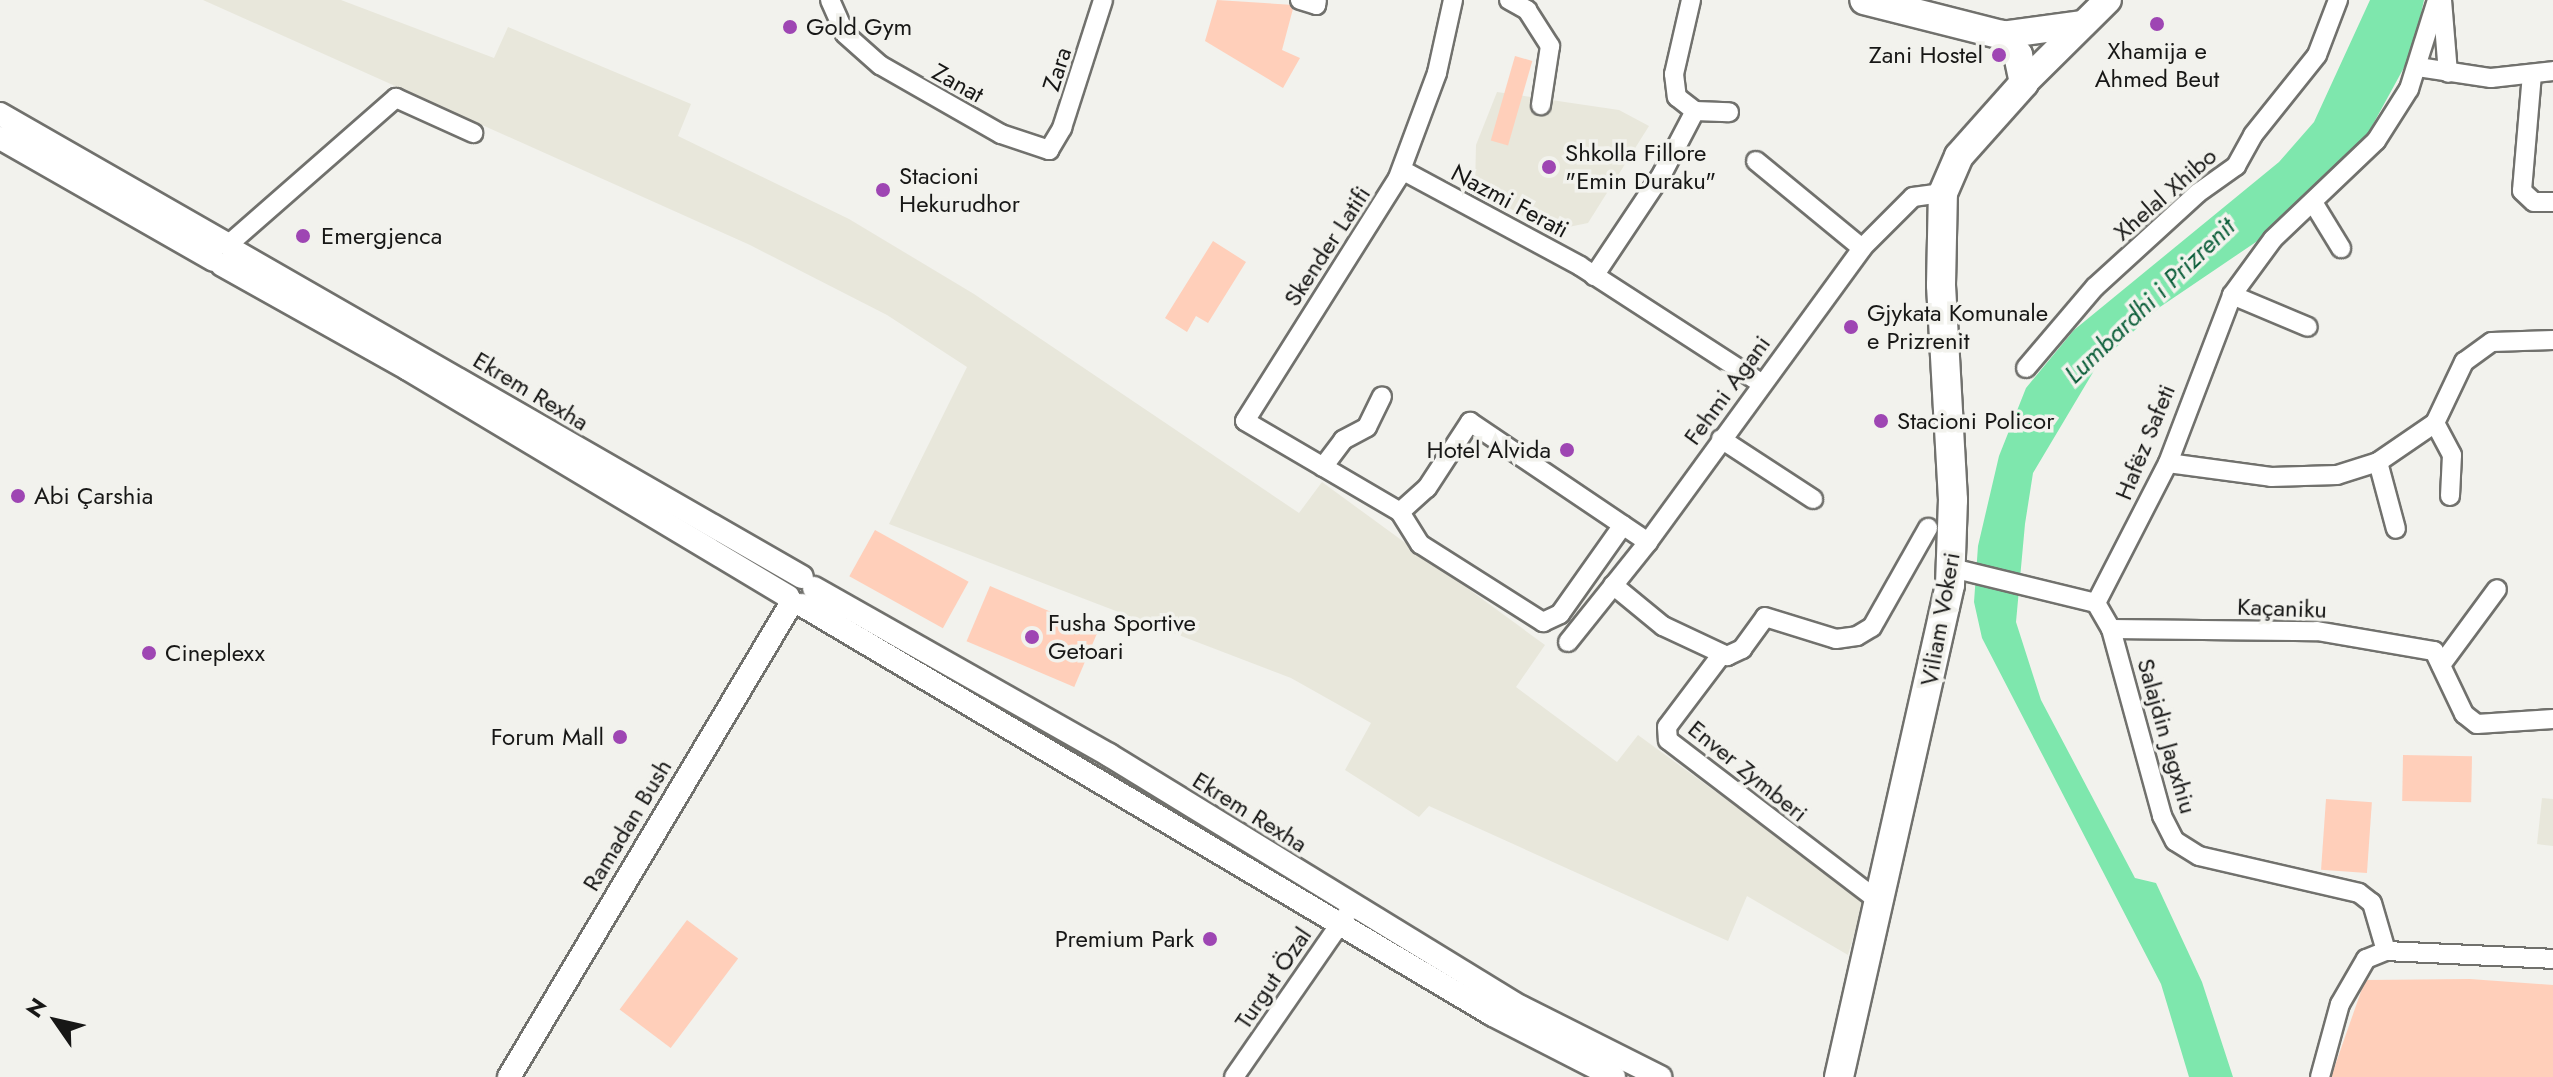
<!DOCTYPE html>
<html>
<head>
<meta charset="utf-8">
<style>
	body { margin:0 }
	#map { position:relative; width:2553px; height:1077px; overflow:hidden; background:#f2f2ed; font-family:Jost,sans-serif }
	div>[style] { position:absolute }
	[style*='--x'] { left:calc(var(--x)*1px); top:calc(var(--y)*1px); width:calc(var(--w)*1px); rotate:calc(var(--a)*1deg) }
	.built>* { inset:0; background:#e8e7db }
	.green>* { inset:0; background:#ffcfba; transform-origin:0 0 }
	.water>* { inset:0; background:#7ee7ad }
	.roads { filter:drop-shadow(2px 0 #71716d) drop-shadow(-2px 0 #71716d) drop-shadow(0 2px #71716d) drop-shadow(0 -2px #71716d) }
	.minor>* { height:18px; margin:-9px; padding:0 9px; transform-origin:9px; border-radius:9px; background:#fff }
	.tertiary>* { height:22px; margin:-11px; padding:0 11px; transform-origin:11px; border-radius:11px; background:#fff }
	.secondary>* { height:26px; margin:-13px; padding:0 13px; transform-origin:13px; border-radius:13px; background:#fff }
	.primary>* { height:28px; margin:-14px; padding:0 14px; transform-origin:14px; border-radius:14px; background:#fff }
	.dots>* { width:22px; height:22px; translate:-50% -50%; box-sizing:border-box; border:4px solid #f2f2ed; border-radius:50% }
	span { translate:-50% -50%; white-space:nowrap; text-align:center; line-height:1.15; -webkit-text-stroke:7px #f2f2ed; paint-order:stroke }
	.poi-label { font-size:24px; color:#171716 }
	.left { translate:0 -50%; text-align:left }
	.right { translate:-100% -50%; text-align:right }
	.street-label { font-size:24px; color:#171716 }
	.water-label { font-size:26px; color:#0d5f3b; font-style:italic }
	.north { position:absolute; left:16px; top:981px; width:80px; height:80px; -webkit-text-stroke:6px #f2f2ed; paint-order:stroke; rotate:304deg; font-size:22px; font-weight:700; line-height:32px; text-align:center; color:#171716 }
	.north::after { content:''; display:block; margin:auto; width:28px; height:36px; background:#171716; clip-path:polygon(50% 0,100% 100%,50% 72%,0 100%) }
</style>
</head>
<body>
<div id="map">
	<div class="built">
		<div style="clip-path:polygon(203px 0,341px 0,494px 58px,508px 27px,691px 104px,678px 136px,849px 219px,974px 294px,1299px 513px,1322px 482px,1545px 645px,1516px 687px,1617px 762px,1638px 735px,1864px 900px,1848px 955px,1747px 896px,1728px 941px,1429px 806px,1419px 817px,1345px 770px,1371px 723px,1291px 678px,889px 524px,967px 367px,887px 315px,750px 245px)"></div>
		<div style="clip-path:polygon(1497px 92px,1619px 110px,1649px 126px,1588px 223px,1549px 231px,1475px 188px,1476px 145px)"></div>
		<div style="clip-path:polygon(2542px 798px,2553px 799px,2553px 846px,2537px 844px)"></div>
	</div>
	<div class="green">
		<div style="clip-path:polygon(1217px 0,1294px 5px,1282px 50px,1300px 58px,1283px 88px,1205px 41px)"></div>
		<div style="left:1515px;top:56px;width:18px;height:88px;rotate:16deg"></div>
		<div style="clip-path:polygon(1213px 241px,1246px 262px,1208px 323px,1196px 316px,1187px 332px,1165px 318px)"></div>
		<div style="left:875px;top:530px;width:107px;height:53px;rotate:29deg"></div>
		<div style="left:990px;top:586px;width:117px;height:60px;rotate:23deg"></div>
		<div style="left:2403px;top:755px;width:69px;height:46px;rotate:1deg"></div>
		<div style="left:2326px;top:799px;width:46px;height:71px;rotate:4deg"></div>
		<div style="left:687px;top:920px;width:64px;height:112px;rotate:37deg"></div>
		<div style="clip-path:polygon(2470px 979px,2553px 985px,2553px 1077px,2331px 1077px,2365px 980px)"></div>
	</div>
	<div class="water">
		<div style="clip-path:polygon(2370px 0,2424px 0,2413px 51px,2365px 139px,2287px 221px,2160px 307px,2098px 364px,2033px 473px,2025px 524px,2016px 622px,2041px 700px,2135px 878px,2156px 883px,2202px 982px,2233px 1077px,2189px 1077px,2161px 984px,1982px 638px,1974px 602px,1978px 546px,1999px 456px,2026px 388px,2074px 330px,2279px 162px,2314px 122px)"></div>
	</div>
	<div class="roads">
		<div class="minor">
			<div style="--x:830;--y:0;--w:37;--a:66"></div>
			<div style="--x:845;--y:34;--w:47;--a:41.5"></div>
			<div style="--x:880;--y:65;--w:139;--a:29.7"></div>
			<div style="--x:1001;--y:134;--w:51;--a:18.4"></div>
			<div style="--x:1049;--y:150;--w:26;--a:-59"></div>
			<div style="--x:1062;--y:128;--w:134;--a:-72.2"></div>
			<div style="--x:1300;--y:0;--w:17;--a:17"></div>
			<div style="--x:1316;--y:5;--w:5;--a:-79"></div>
			<div style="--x:1453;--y:0;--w:75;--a:102.4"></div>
			<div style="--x:1437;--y:73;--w:112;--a:110.4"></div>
			<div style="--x:1398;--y:178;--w:287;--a:122.2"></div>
			<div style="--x:1245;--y:421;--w:180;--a:30.4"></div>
			<div style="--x:1400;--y:512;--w:36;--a:-42"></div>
			<div style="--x:1427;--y:488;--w:79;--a:-56.9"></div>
			<div style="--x:1470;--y:422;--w:215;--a:34"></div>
			<div style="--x:1509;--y:0;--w:21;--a:29"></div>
			<div style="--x:1527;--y:10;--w:43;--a:57.4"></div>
			<div style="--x:1550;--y:46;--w:60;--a:98.7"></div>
			<div style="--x:1691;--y:0;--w:76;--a:102.9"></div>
			<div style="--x:1674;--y:74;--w:23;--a:83"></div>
			<div style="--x:1677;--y:97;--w:23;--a:38"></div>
			<div style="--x:1695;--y:111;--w:34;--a:2"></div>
			<div style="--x:2442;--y:0;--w:73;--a:85.3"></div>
			<div style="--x:2418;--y:67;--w:74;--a:8.6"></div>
			<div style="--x:2491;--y:78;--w:62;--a:-6.4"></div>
			<div style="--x:2532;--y:74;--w:117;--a:94.9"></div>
			<div style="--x:2522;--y:191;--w:16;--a:43"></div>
			<div style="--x:2534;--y:202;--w:19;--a:0"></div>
			<div style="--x:1756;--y:161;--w:137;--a:39.4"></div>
			<div style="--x:1402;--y:170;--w:202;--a:28.3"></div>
			<div style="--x:1580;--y:266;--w:216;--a:32.9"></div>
			<div style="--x:2314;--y:204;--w:52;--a:58.5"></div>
			<div style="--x:229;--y:244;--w:222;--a:-41.2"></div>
			<div style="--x:396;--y:98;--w:85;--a:24.4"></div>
			<div style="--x:1594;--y:276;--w:123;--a:-56.3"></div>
			<div style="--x:1662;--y:174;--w:71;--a:-62.4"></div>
			<div style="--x:2232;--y:295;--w:82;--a:22.8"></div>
			<div style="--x:2026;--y:368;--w:106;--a:-49.6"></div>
			<div style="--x:2095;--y:287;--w:139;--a:-42.4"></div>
			<div style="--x:2198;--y:193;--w:47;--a:-35.4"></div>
			<div style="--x:2236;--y:166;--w:35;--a:-61"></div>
			<div style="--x:2253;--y:135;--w:102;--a:-51.3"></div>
			<div style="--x:2317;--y:55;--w:59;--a:-69.1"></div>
			<div style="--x:2435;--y:423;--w:36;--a:62"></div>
			<div style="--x:2452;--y:455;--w:41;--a:92.8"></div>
			<div style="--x:1721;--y:439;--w:110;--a:33.1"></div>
			<div style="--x:2378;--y:462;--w:69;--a:75"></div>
			<div style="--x:2168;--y:463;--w:104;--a:7.7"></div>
			<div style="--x:2271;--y:477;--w:66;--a:-1.7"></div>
			<div style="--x:2337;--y:475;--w:43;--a:-17.6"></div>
			<div style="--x:2378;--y:462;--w:69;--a:-34.4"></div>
			<div style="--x:2435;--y:423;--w:68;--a:-64.6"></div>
			<div style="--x:2464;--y:362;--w:34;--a:-36"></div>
			<div style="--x:2492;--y:342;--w:61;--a:-1.9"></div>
			<div style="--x:1323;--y:467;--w:34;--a:-53"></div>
			<div style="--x:1343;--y:440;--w:27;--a:-28"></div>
			<div style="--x:1367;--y:427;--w:34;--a:-64"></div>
			<div style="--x:1400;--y:512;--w:38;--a:58"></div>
			<div style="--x:1420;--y:544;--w:146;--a:32.4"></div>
			<div style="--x:1543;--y:622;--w:19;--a:-25"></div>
			<div style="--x:1560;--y:614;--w:109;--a:-54.7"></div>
			<div style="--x:1952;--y:568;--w:148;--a:13.7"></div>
			<div style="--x:2096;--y:603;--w:30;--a:60"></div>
			<div style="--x:2111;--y:629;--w:194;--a:74.7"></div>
			<div style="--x:2162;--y:816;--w:28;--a:63"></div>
			<div style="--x:2175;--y:841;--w:28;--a:32"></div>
			<div style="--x:2199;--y:856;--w:164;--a:13"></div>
			<div style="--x:2359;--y:893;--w:16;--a:38"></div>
			<div style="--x:2372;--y:903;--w:50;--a:73.7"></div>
			<div style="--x:1613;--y:585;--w:65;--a:39.4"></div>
			<div style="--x:1663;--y:626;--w:71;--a:25.1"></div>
			<div style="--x:1727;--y:656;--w:17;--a:-25"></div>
			<div style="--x:1742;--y:649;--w:39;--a:-54"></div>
			<div style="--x:1765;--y:617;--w:74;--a:17.2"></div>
			<div style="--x:1836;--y:639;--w:21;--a:-8"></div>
			<div style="--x:1857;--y:636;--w:17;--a:-31"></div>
			<div style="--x:1872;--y:627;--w:114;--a:-60.5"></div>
			<div style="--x:2096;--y:603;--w:157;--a:-62.8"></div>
			<div style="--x:2168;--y:463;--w:180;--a:-69.1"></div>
			<div style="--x:2232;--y:295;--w:69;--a:-53.8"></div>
			<div style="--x:2273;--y:239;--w:142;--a:-43.6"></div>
			<div style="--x:2376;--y:141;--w:62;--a:-57.6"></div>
			<div style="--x:2409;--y:89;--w:93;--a:-72.5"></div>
			<div style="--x:2111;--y:629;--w:206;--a:0.6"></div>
			<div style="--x:2317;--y:631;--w:119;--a:9.7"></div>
			<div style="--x:2434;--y:651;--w:70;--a:64.5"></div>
			<div style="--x:2464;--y:714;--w:16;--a:38"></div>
			<div style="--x:2477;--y:724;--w:76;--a:-3.8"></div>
			<div style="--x:1568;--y:642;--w:128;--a:-51.3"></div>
			<div style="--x:1648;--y:542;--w:364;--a:-53.9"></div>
			<div style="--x:1862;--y:248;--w:72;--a:-45"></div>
			<div style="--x:1913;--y:197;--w:30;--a:-8"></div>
			<div style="--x:1722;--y:654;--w:91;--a:127"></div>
			<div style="--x:1667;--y:727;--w:13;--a:86"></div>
			<div style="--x:1668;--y:740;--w:267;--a:37.4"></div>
			<div style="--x:2441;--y:665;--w:94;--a:-53.6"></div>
			<div style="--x:1234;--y:1077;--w:197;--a:-55.3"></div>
			<div style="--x:2320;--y:1077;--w:76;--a:-74.7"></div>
			<div style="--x:2340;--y:1004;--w:52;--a:-60"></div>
			<div style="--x:2366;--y:959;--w:22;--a:-22"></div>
			<div style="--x:2386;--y:951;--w:167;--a:2.7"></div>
		</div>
		<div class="tertiary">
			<div style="--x:0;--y:114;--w:259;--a:29.8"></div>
			<div style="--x:0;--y:138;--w:246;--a:29.7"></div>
			<div style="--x:233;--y:250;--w:656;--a:29.89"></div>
			<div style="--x:222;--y:265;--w:213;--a:29.2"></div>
			<div style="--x:408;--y:369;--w:443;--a:30.9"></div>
			<div style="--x:814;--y:588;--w:339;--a:29.5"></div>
			<div style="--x:1109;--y:755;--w:483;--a:31.5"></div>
			<div style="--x:1521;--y:1007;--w:156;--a:26.7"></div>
			<div style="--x:802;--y:605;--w:803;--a:30.68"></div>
			<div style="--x:1493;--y:1015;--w:136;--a:27.1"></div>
			<div style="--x:509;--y:1077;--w:553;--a:-59.21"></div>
		</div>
		<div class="secondary">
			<div style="--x:2002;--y:35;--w:80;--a:-7.9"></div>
			<div style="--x:2024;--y:83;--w:118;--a:-44.7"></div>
		</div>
		<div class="primary">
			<div style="--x:1839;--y:1077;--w:504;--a:-77.29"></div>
			<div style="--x:1950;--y:585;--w:85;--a:-88"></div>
			<div style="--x:1953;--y:500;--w:215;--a:-93.2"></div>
			<div style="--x:1941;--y:285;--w:92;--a:-88.8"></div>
			<div style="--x:1943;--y:193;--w:40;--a:-66.6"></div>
			<div style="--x:1959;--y:156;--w:98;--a:-48.3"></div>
			<div style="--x:2024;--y:83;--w:29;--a:-102"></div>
			<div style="--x:2018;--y:55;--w:26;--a:-129"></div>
			<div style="--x:2002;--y:35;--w:142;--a:-165.8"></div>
		</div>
	</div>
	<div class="dots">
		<div style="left:2157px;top:24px;background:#9e46b3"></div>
		<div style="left:790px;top:27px;background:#9e46b3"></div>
		<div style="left:1999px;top:55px;background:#9e46b3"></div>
		<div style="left:1549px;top:167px;background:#9e46b3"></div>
		<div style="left:883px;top:190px;background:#9e46b3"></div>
		<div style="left:303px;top:236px;background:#9e46b3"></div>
		<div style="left:1851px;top:327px;background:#9e46b3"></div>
		<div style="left:1881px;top:421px;background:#9e46b3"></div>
		<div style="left:1567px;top:450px;background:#9e46b3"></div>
		<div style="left:18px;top:496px;background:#9e46b3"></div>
		<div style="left:1032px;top:637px;background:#9e46b3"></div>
		<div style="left:149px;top:653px;background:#9e46b3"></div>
		<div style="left:620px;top:737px;background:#9e46b3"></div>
		<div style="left:1210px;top:939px;background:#9e46b3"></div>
	</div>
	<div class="poi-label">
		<span class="left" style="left:806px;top:27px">Gold Gym</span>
		<span style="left:2157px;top:65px">Xhamija e<br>Ahmed Beut</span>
		<span class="right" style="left:1983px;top:55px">Zani Hostel</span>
		<span class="left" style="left:1565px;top:167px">Shkolla Fillore<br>"Emin Duraku"</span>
		<span class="left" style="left:899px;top:190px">Stacioni<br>Hekurudhor</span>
		<span class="left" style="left:321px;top:236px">Emergjenca</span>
		<span class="left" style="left:1867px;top:327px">Gjykata Komunale<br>e Prizrenit</span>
		<span class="left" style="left:1897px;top:421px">Stacioni Policor</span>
		<span class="right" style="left:1551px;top:450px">Hotel Alvida</span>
		<span class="left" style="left:34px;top:496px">Abi Çarshia</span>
		<span class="left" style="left:1048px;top:637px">Fusha Sportive<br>Getoari</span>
		<span class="left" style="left:165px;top:653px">Cineplexx</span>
		<span class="right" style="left:604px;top:737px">Forum Mall</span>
		<span class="right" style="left:1194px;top:939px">Premium Park</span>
	</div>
	<div class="street-label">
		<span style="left:1057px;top:69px;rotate:-72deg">Zara</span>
		<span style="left:958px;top:83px;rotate:29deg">Zanat</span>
		<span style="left:2165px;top:194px;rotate:-41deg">Xhelal Xhibo</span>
		<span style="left:1510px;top:201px;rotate:28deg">Nazmi Ferati</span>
		<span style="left:1327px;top:246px;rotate:-57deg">Skender Latifi</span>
		<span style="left:1727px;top:390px;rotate:-54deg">Fehmi Agani</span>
		<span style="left:531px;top:391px;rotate:31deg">Ekrem Rexha</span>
		<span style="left:2145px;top:442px;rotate:-68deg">Hafëz Safeti</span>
		<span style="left:2282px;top:608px;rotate:2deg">Kaçaniku</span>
		<span style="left:1940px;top:619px;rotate:-80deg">Viliam Vokeri</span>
		<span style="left:2167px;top:736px;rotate:74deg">Salajdin Jagxhiu</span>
		<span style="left:1748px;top:771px;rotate:39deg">Enver Zymberi</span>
		<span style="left:1250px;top:812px;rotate:32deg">Ekrem Rexha</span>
		<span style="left:627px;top:825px;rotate:-59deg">Ramadan Bush</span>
		<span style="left:1273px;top:978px;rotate:-56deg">Turgut Özal</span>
	</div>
	<div class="water-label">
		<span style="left:2150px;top:301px;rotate:-44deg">Lumbardhi i Prizrenit</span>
	</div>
	<div class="north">N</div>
</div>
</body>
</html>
